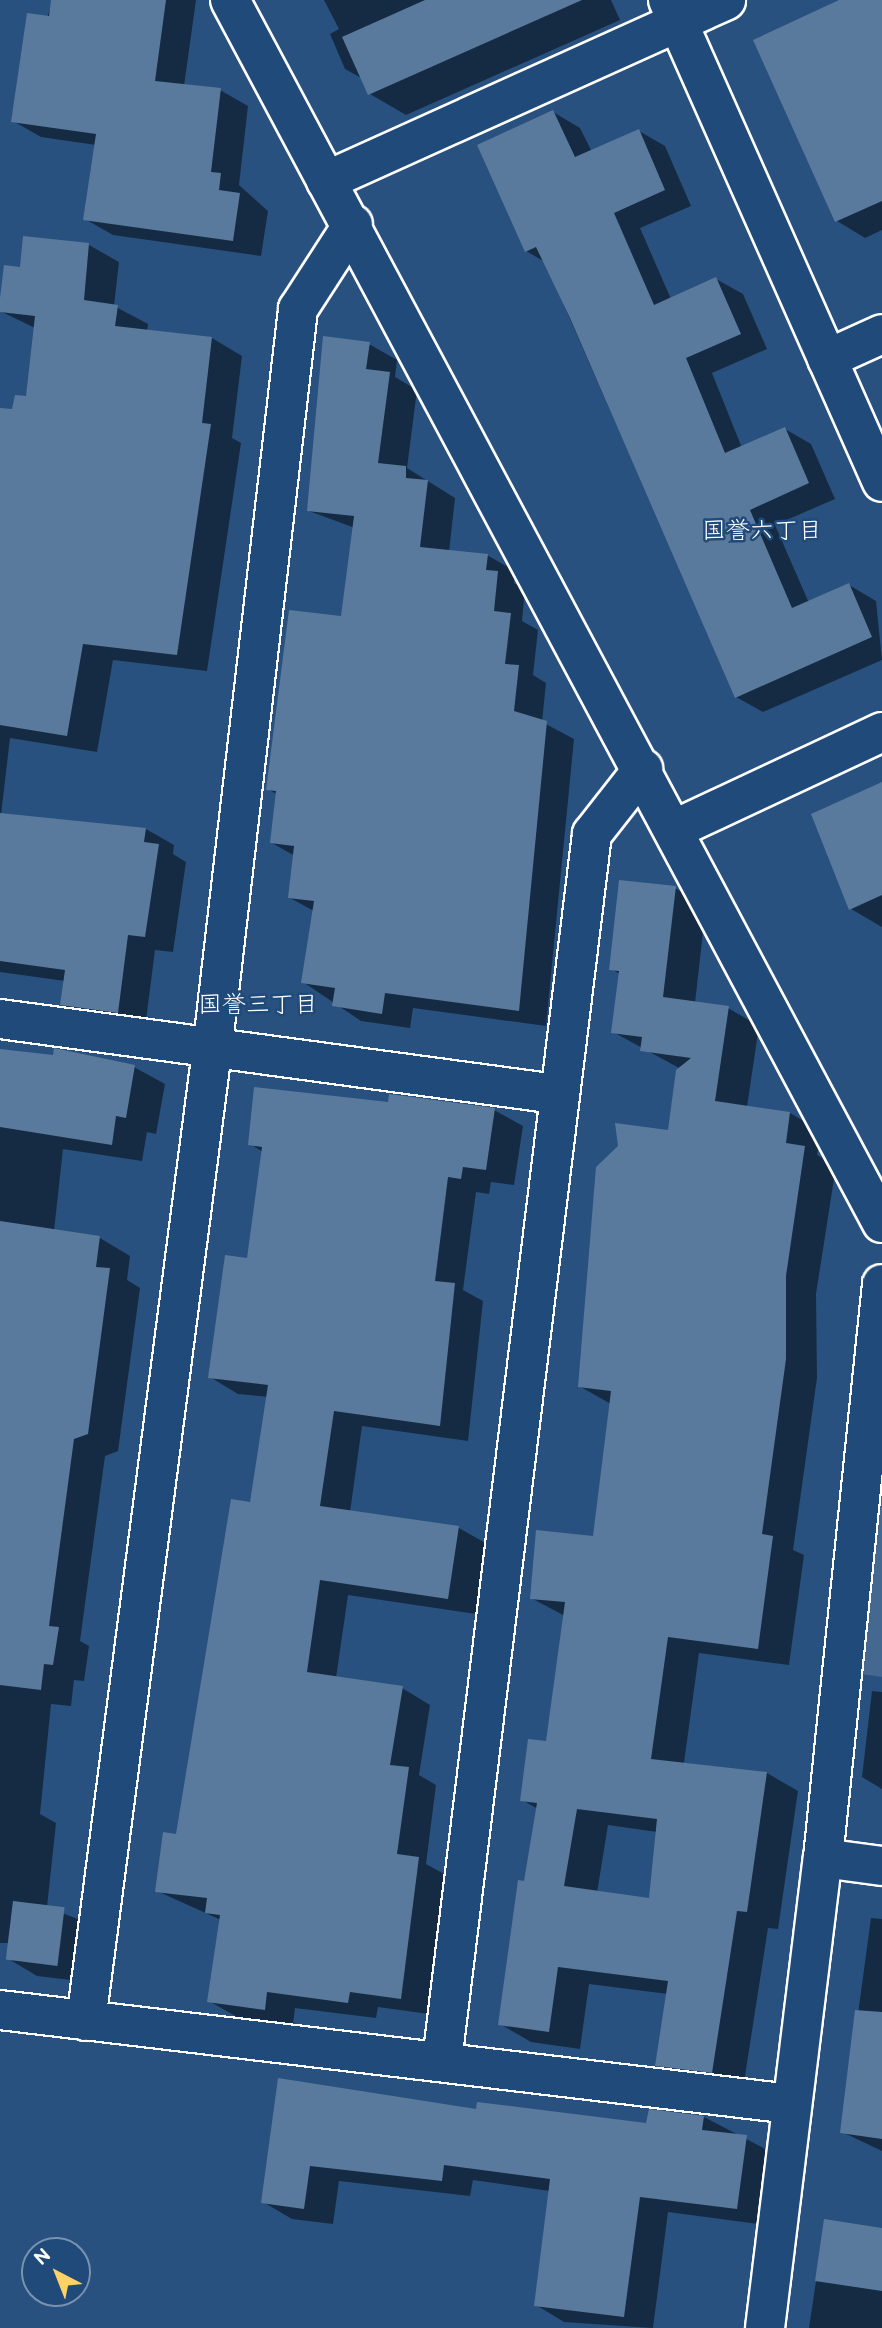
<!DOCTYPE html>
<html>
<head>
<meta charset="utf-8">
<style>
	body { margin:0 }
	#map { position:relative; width:882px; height:2328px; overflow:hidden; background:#28517f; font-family:"Balsamiq Sans","Klee One",sans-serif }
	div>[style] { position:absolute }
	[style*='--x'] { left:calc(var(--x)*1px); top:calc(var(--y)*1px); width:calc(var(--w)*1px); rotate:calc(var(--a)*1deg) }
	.green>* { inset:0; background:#446890 }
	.shadow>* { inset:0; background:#0007 }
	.building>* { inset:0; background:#5a7a9d; transform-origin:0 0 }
	.roads { filter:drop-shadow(2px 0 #fff) drop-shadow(-2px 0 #fff) drop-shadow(0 2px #fff) drop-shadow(0 -2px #fff) }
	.minor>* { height:38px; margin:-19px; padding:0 19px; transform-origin:19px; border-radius:19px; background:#1f4a7a }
	.tertiary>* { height:38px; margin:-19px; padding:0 19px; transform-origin:19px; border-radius:19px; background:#1f4a7a }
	span { translate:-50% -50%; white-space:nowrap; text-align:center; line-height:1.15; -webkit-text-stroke:5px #1f4a7a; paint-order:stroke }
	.neighbourhood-label { font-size:24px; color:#fff }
	.north { position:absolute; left:21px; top:2237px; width:70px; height:70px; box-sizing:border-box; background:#1f4a7a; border:2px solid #7992af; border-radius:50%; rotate:318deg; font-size:19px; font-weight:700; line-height:28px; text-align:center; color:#fff }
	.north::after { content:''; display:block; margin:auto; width:24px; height:32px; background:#ffd166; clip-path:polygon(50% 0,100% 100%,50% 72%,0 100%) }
</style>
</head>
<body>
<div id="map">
	<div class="green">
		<div style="clip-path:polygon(882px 1479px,882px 1677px,861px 1674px)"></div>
	</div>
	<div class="shadow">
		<div style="clip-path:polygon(53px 0,196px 0,184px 86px,220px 90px,248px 106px,239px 185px,268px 211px,261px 256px,113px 235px,85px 219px,96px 145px,41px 137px,13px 121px)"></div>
		<div style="clip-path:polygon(324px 0,611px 0,620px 20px,406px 115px,370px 94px,363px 79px,345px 69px,330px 34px,339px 29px)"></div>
		<div style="clip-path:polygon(849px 0,882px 0,882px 230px,865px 238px,837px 221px)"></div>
		<div style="clip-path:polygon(553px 112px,580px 128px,592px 152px,639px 131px,665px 146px,691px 206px,640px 228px,671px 299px,716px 279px,743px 294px,767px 349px,712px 373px,742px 448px,785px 429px,811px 444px,835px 499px,775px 525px,809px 603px,849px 585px,876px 601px,882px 660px,763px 712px,736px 697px,545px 262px,526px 251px)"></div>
		<div style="clip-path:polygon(25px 238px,89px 245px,119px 262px,114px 306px,148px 324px,147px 331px,212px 338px,242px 356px,232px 438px,241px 443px,207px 671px,113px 660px,97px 752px,10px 738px,1px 815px,146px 829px,174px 845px,173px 854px,186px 862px,173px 952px,155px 950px,145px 1028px,90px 1020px,62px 1004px,65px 981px,0 972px,0 430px,28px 398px,35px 328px,0 311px,21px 269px)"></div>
		<div style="clip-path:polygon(369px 344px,397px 360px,395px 377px,417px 390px,407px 468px,455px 498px,449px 552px,487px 555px,515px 571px,514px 583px,525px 589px,522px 621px,538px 630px,533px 675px,546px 683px,542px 722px,574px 739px,546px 1026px,413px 1008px,410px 1028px,361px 1021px,303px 982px,314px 911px,290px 898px,295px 856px,272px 843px,278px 795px,268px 789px,342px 618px,355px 528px,309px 511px)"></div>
		<div style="clip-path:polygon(882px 784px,882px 927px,851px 909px)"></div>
		<div style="clip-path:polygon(evenodd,675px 888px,706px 906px,695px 1003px,728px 1008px,759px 1026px,747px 1107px,790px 1113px,821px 1131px,817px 1155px,836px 1166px,816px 1294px,817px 1378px,793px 1550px,804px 1555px,789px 1665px,699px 1653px,684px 1763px,767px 1773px,798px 1791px,778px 1929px,768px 1928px,743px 2089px,688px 2083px,657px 2065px,668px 1994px,589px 1984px,580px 2049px,531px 2042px,500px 2024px,538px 1809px,522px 1800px,547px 1743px,565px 1616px,531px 1598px,594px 1538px,611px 1404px,579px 1386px,669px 1132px,681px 1069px,613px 1032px,620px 974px,611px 969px,675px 888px,608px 1825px,657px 1832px,650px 1900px,597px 1893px,608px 1825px)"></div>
		<div style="clip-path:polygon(0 1051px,134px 1067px,165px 1084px,156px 1134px,147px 1132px,142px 1161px,63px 1149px,54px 1231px,100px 1238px,130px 1256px,127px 1280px,140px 1288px,118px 1451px,105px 1456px,80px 1641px,89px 1646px,84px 1681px,74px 1680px,71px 1706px,51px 1704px,40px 1814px,56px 1823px,47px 1907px,95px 1926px,88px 1982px,37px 1976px,7px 1958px,9px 1943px,0 1943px)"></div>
		<div style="clip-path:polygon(389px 1104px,494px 1110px,523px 1126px,514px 1185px,491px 1182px,489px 1194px,476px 1192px,463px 1290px,483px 1301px,468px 1441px,362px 1426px,350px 1512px,459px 1528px,487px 1544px,476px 1614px,348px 1595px,336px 1678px,402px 1688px,430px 1705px,419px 1775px,436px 1785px,426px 1864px,446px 1875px,429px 2014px,378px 2007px,376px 2018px,295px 2008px,293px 2025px,237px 2017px,209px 2001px,221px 1920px,157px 1891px,177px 1836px,251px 1504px,268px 1397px,238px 1394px,210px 1377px,248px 1260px,263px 1152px,250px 1144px)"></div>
		<div style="clip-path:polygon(872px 1691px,882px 1692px,882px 1789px,862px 1777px)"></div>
		<div style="clip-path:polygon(871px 1918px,882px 1919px,882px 2151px,842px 2132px)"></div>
		<div style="clip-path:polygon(280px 2080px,478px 2111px,648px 2125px,650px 2111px,704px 2117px,775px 2154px,766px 2225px,668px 2212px,653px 2328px,564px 2322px,536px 2305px,550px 2191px,473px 2180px,470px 2196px,339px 2181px,333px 2224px,292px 2219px,263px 2202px)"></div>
		<div style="clip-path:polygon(825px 2221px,882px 2230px,882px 2328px,809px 2328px)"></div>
	</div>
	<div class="building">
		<div style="clip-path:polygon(51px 0,166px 0,155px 81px,221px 88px,211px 172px,221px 173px,219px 190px,240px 193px,233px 241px,83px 220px,96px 134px,11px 122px,27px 13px,49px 16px)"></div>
		<div style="clip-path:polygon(425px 0,582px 0,368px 95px,342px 37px)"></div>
		<div style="clip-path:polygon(839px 0,882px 0,882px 201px,835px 222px,753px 40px)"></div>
		<div style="clip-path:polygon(553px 110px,575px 157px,639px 129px,665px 190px,614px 213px,654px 305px,716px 277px,741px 334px,686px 358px,725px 453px,785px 427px,809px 483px,750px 510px,792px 608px,849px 583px,872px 637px,735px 698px,570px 318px,536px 247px,525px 252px,477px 145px)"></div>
		<div style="clip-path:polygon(23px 236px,89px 243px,84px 300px,118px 305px,115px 326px,212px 337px,202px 423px,211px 424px,177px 655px,83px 644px,67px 736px,0 725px,0 408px,12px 409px,15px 395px,26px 396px,35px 316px,0 312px,0 298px,4px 265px,20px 267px)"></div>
		<div style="clip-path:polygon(323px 336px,370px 342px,366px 369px,390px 372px,378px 463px,406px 466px,406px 478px,428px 480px,420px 547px,488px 554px,486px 570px,498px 571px,494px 611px,511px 613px,505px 664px,519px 665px,514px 711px,547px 721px,519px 1011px,385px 993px,382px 1014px,332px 1006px,335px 988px,301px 983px,314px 901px,288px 898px,294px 846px,270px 843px,276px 791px,266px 790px,289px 610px,341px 616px,354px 516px,307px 511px)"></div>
		<div style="clip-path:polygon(882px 782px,882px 895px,849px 910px,811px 814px)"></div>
		<div style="clip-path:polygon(0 813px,146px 828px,144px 842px,159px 844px,145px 937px,128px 935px,118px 1013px,60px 1005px,65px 970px,0 961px)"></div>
		<div style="clip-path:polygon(evenodd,619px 880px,676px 886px,663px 997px,729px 1006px,715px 1101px,790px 1112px,786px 1143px,805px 1146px,786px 1276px,786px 1359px,762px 1534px,773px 1536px,758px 1649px,668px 1637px,651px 1759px,767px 1772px,747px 1912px,737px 1911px,712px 2073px,655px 2066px,668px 1981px,558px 1967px,549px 2032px,498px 2025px,518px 1880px,524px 1881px,537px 1803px,520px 1801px,528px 1739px,546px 1741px,565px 1602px,530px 1599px,536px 1530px,593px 1536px,611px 1391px,578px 1387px,596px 1167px,618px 1146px,615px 1123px,668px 1130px,676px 1070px,691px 1058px,640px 1051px,642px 1037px,611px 1033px,619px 971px,609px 970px,619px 880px,577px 1809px,657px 1819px,649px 1898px,564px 1886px,577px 1809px)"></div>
		<div style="clip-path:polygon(54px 1048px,135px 1065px,126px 1118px,116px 1116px,112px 1145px,0 1127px,0 1049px,53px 1055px)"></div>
		<div style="clip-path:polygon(254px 1087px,388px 1102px,389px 1094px,495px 1108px,486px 1170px,463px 1167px,461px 1179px,448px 1177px,435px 1281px,455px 1283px,440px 1426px,334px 1411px,320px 1506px,459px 1526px,448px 1599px,320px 1580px,307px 1672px,403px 1686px,390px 1765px,409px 1767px,397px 1854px,419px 1857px,401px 1999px,350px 1992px,348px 2003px,267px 1992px,265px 2010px,207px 2002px,220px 1915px,205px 1913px,207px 1898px,155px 1892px,163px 1832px,176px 1834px,231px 1499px,250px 1502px,268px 1385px,208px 1378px,225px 1255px,247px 1258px,262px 1147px,248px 1145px)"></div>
		<div style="clip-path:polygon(0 1221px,100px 1236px,96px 1267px,110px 1268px,88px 1434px,74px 1439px,49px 1626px,59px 1627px,53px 1665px,44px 1664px,41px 1690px,0 1685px)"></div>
		<div style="left:13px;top:1901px;width:52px;height:59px;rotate:7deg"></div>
		<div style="clip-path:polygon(855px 2010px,882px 2012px,882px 2139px,840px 2133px)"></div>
		<div style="clip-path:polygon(278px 2078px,476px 2109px,477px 2102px,646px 2123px,649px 2109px,704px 2116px,702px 2130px,747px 2135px,737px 2209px,640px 2197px,624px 2317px,534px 2306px,550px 2179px,444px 2165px,442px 2181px,310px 2166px,304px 2209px,261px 2203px)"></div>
		<div style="clip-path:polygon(824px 2219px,882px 2228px,882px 2291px,815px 2281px)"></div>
	</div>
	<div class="roads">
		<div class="minor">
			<div style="--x:230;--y:0;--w:1386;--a:61.94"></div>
			<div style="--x:326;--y:181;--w:439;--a:-24.3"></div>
			<div style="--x:827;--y:359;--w:60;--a:-24.4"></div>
			<div style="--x:673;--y:830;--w:231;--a:-25.1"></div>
			<div style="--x:0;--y:1019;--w:561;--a:7.68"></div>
			<div style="--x:823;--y:1858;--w:60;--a:7.7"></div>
			<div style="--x:0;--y:2010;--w:797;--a:6.78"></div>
			<div style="--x:86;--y:2021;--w:986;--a:-82.6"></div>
			<div style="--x:213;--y:1043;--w:739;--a:-83.39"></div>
			<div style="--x:298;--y:309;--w:101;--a:-57.1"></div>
			<div style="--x:442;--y:2061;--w:1236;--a:-83.03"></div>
			<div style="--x:592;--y:834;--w:83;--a:-51.9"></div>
			<div style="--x:765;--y:2328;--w:474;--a:-83"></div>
			<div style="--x:823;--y:1858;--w:577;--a:-84.13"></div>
		</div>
		<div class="tertiary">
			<div style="--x:668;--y:0;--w:527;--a:66.06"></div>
		</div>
	</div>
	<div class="neighbourhood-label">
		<span style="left:762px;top:531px">国誉六丁目</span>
		<span style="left:258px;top:1005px">国誉三丁目</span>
	</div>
	<div class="north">N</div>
</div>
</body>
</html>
